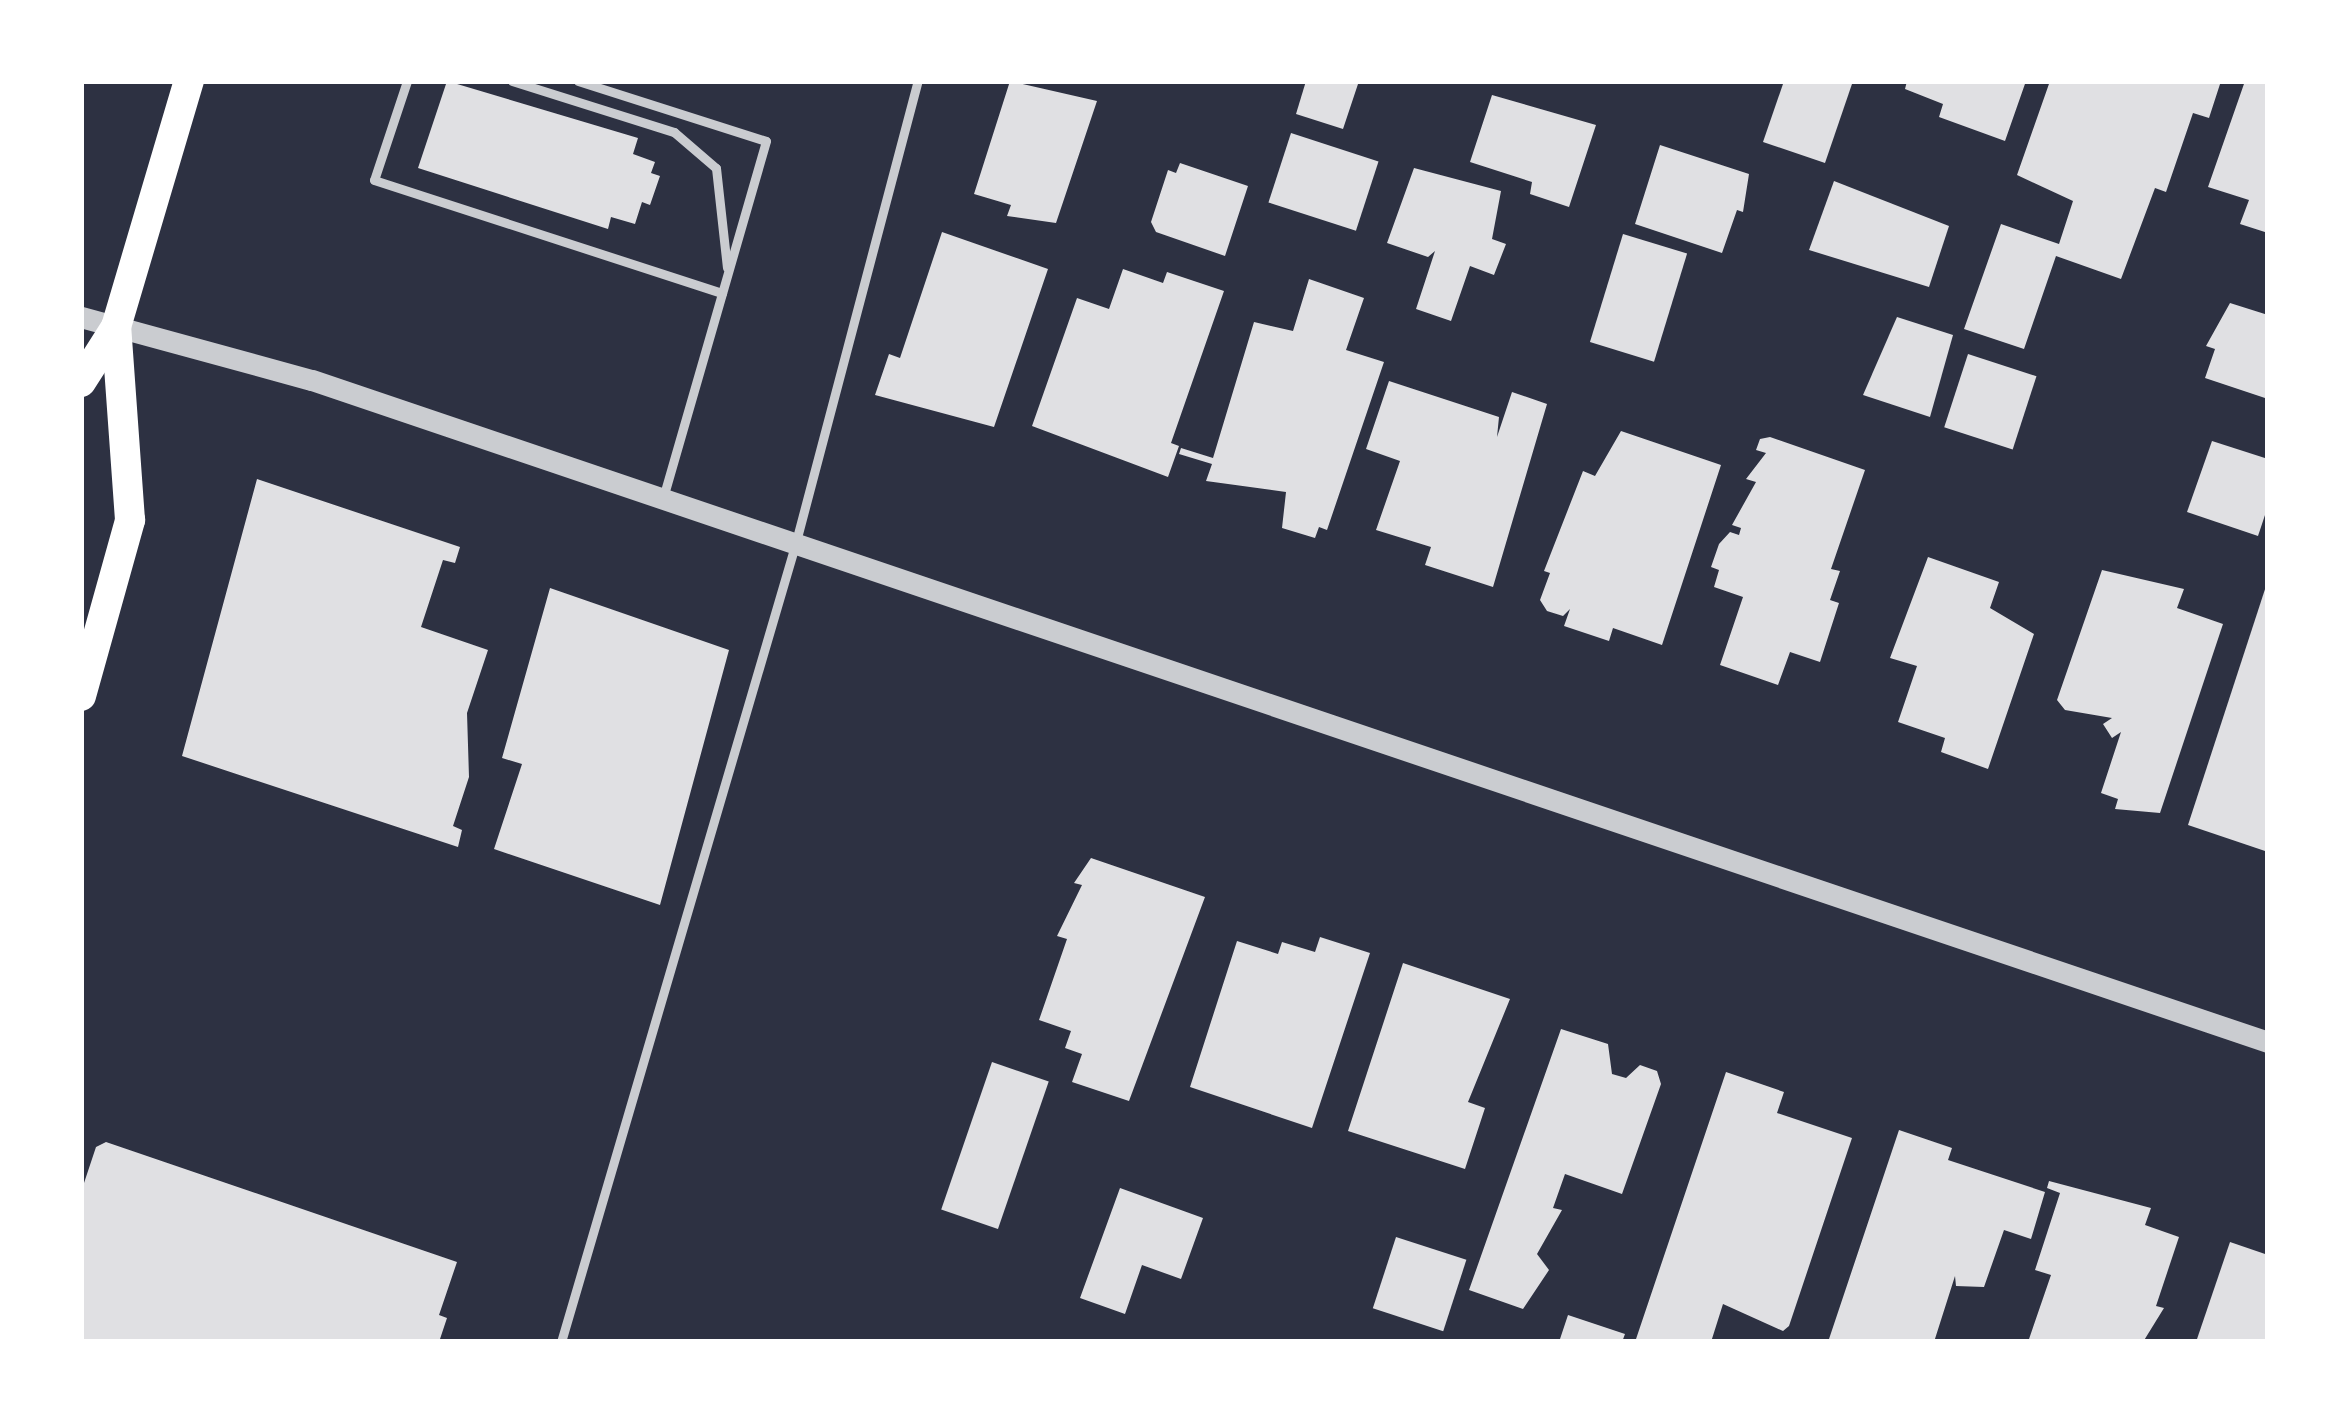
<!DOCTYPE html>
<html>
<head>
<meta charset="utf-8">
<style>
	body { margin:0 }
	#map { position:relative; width:2349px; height:1423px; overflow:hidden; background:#2d3142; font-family:"PT Sans Narrow",sans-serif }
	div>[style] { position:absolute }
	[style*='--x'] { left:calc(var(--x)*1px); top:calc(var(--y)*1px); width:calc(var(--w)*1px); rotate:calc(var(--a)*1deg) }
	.building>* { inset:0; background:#e0e0e3; transform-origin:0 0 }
	.service>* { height:9px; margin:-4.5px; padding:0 4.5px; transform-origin:4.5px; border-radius:4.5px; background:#caccd0 }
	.tertiary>* { height:21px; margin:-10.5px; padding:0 10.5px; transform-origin:10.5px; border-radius:10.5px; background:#caccd0 }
	.primary>* { height:30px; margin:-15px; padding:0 15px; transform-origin:15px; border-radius:15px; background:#fff }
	span { translate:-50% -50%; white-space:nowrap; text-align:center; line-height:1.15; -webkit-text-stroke:9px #fff; paint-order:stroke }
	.frame { position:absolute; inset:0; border:84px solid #fff; pointer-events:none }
</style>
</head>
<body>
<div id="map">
	<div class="building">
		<div style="clip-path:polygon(447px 81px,638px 138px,633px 154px,655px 162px,651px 173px,660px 176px,650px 205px,642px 202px,635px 224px,611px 217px,608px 229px,418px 168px)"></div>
		<div style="clip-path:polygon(1010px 81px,1097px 101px,1056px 223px,1007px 216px,1011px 205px,974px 194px)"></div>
		<div style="clip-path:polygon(1306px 81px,1359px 81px,1343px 129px,1296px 114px)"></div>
		<div style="clip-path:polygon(1784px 81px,1853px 81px,1825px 163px,1763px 142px)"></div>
		<div style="clip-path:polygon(1907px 81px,2026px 81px,2005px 141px,1939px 117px,1943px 104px,1905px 89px)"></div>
		<div style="clip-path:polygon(2050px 81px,2221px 81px,2209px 118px,2193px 113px,2166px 192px,2155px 188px,2121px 279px,2056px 256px,2024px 349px,1964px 329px,2001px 224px,2059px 244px,2073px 201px,2017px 175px)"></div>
		<div style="clip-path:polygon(2245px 81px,2268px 81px,2268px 233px,2240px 224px,2249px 200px,2208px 187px)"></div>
		<div style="clip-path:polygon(1492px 95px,1596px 125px,1569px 207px,1530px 194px,1532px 182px,1470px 162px)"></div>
		<div style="left:1291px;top:133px;width:92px;height:73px;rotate:18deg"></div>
		<div style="clip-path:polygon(1660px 145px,1749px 174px,1743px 212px,1737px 210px,1722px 253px,1635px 224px)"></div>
		<div style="clip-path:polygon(1180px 163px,1248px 186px,1225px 256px,1156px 232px,1151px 222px,1168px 170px,1176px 173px)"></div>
		<div style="clip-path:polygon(1414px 168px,1501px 191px,1492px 239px,1506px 244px,1494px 275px,1470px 266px,1451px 321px,1416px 309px,1435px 251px,1428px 257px,1387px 243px)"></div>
		<div style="clip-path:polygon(1834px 181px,1949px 226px,1929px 287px,1809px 250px)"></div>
		<div style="clip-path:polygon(942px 232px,1048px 269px,994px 427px,875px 395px,889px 354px,900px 358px)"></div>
		<div style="left:1623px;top:234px;width:67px;height:113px;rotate:17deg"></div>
		<div style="clip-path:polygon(1123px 269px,1163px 283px,1167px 272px,1224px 291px,1171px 443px,1179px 446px,1168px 477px,1032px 426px,1077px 298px,1109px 309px)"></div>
		<div style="clip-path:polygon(1309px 279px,1364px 298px,1346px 350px,1384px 362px,1327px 530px,1319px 527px,1315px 538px,1282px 528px,1286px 492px,1206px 481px,1212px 464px,1179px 454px,1181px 448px,1213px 458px,1254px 322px,1293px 331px)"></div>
		<div style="clip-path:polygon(2230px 303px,2268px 315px,2268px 399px,2205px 378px,2215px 349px,2206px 346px)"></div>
		<div style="clip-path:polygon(1897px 317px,1953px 335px,1930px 417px,1863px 395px)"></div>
		<div style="left:1968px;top:354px;width:72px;height:77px;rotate:18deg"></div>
		<div style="clip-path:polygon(1389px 381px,1499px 417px,1497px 437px,1512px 392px,1547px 404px,1493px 587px,1425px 565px,1431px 547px,1376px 530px,1400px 461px,1366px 449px)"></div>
		<div style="clip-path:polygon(1621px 431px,1721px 465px,1662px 645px,1613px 628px,1609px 641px,1564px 626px,1570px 609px,1563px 616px,1547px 611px,1540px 600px,1550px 573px,1544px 571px,1583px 471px,1595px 476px)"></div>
		<div style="clip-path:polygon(1770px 437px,1865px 470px,1831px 569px,1840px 571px,1830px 600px,1839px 603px,1820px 662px,1790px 652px,1778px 685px,1720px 665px,1743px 597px,1714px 587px,1719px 570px,1711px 567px,1719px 544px,1730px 532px,1739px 535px,1741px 528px,1732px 525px,1756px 482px,1746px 479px,1766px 453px,1756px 450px,1760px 439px)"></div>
		<div style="clip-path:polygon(2212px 441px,2268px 459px,2268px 506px,2258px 536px,2187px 512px)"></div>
		<div style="clip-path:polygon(257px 479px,460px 547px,455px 563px,443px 560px,421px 627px,488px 650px,467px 713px,469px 777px,453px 826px,462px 830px,458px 847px,182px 756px)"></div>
		<div style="clip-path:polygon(1928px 557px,1999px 582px,1990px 608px,2034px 634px,1988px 769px,1941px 752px,1945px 738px,1898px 722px,1917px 666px,1890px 658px)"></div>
		<div style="clip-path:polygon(2102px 570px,2184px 589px,2177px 608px,2223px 624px,2160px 813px,2115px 809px,2118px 799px,2101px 793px,2121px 732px,2112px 738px,2103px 724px,2112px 718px,2065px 710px,2057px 700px)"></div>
		<div style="clip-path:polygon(2268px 580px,2268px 852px,2188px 825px)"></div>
		<div style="clip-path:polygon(550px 588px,729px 650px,660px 905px,494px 849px,522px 764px,502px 758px)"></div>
		<div style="clip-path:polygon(1091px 858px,1205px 897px,1129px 1101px,1072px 1082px,1082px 1054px,1065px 1048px,1071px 1031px,1039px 1020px,1067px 939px,1057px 936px,1082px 885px,1074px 883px)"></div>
		<div style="clip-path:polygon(1320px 937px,1370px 953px,1312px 1128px,1190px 1087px,1237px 941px,1278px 954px,1282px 942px,1315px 952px)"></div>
		<div style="clip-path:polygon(1403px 963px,1510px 999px,1468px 1102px,1485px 1108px,1465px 1169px,1348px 1131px)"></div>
		<div style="clip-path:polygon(1561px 1029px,1608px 1044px,1612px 1074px,1626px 1078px,1640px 1065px,1657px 1071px,1661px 1084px,1622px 1194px,1565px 1174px,1553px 1208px,1562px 1210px,1537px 1254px,1549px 1270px,1523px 1309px,1469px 1290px)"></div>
		<div style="left:992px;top:1062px;width:60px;height:156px;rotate:19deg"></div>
		<div style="clip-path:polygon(1726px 1072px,1784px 1092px,1777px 1113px,1852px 1138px,1789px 1326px,1783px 1331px,1723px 1304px,1711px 1342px,1635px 1342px)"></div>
		<div style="clip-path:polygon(1899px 1130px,1952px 1148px,1948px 1160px,2045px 1192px,2031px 1239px,2004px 1230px,1984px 1287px,1956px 1286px,1955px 1276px,1934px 1342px,1828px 1342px)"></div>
		<div style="clip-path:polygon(106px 1142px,457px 1262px,439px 1315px,447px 1318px,439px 1342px,81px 1342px,81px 1192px,96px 1147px)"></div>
		<div style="clip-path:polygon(2049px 1181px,2151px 1208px,2145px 1225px,2179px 1237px,2156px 1306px,2164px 1308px,2143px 1342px,2028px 1342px,2051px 1275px,2035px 1270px,2060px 1193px,2047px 1188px)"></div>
		<div style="clip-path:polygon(1120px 1188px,1203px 1218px,1181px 1279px,1142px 1265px,1125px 1314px,1080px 1298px)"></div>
		<div style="left:1396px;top:1237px;width:74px;height:75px;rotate:18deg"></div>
		<div style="clip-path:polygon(2230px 1242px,2268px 1255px,2268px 1342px,2196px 1342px)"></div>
		<div style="clip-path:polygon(1568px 1315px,1625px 1334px,1622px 1342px,1559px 1342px)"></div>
	</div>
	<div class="service">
		<div style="--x:407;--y:81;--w:104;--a:108.4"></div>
		<div style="--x:374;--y:180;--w:366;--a:18"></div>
		<div style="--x:512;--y:81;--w:170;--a:17.5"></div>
		<div style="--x:674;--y:132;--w:55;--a:40.6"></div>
		<div style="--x:716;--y:168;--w:100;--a:83.7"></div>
		<div style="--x:578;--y:81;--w:197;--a:17.7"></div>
		<div style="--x:766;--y:141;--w:371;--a:106.1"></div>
		<div style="--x:561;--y:1342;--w:827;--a:-73.63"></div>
		<div style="--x:794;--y:549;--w:484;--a:-75.2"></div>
	</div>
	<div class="tertiary">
		<div style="--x:81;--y:317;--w:239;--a:15.3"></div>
		<div style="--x:312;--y:380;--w:2065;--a:18.7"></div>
	</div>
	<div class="primary">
		<div style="--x:81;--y:382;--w:65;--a:-57.5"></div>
		<div style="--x:116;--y:327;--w:257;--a:-73.5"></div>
		<div style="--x:81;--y:696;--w:183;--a:-74.4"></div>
		<div style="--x:130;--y:520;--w:194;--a:-94.1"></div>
	</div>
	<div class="frame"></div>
</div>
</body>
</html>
